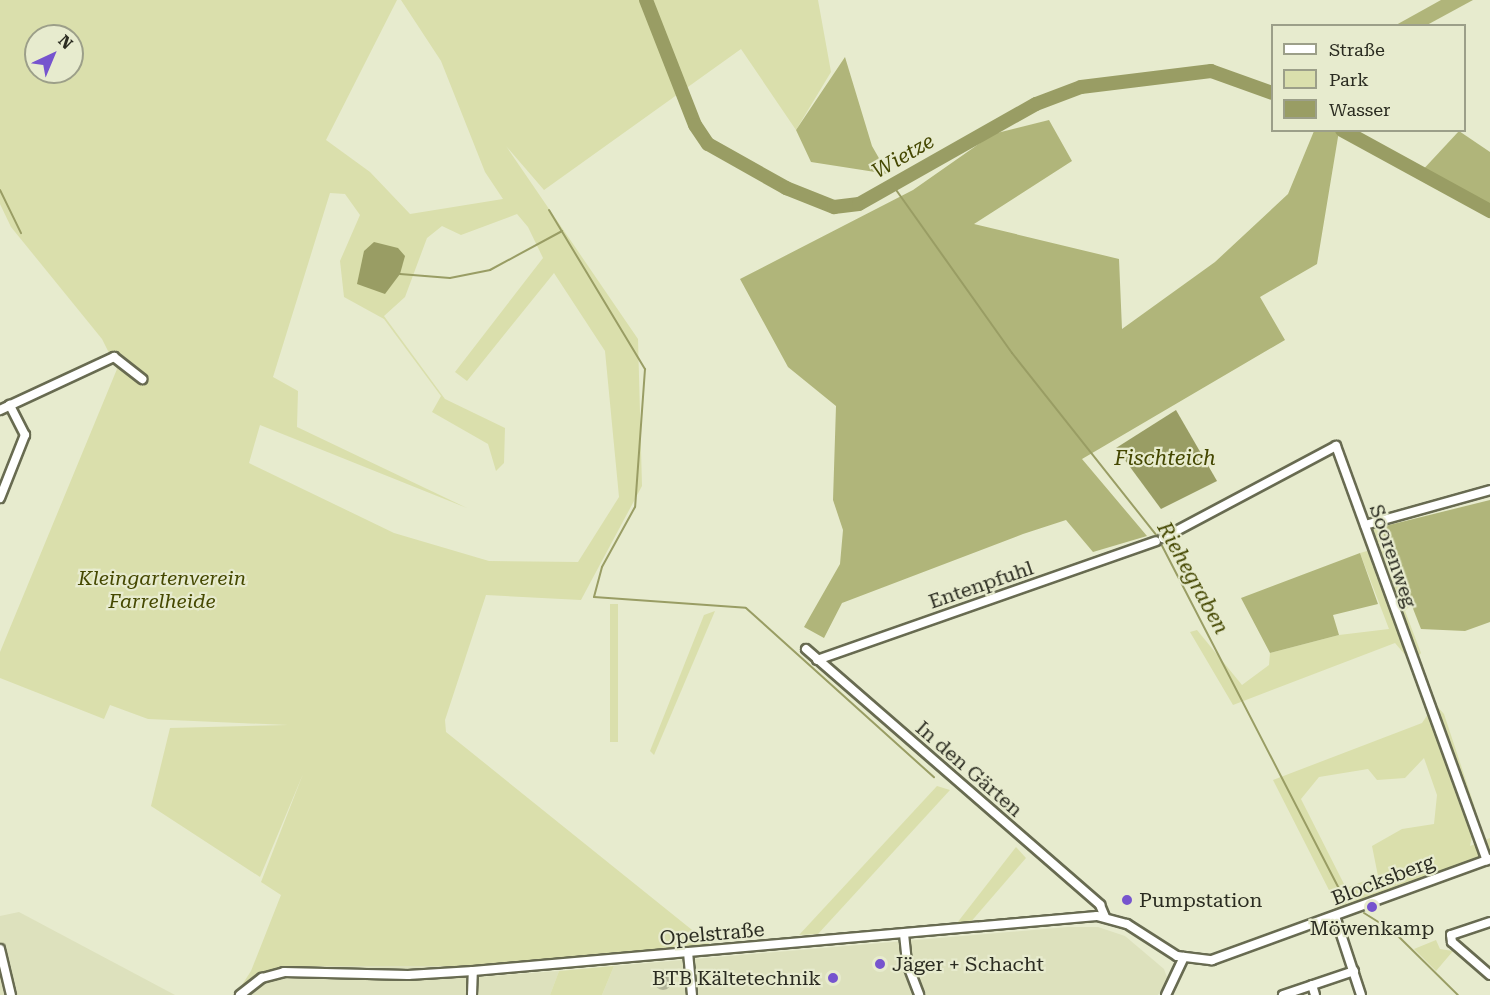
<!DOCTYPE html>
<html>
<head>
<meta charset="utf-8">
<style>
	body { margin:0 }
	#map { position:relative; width:1490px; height:995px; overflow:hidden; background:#e7ebce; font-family:"Roboto Serif",serif }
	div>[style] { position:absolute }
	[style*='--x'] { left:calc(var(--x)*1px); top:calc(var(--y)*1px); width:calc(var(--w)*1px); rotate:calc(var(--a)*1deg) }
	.built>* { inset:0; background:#dde1bd }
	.green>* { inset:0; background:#dadfac; transform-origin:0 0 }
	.forest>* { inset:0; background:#b0b57a }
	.water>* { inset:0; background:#999d64 }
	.stream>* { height:2px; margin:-1px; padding:0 1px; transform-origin:1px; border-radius:1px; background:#999d64 }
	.river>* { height:14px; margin:-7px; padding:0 7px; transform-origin:7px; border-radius:7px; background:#999d64 }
	.building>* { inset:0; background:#b1b498 }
	.round { border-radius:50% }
	.roads { filter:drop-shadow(2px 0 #686b51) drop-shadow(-2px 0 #686b51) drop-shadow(0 2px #686b51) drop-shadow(0 -2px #686b51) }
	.minor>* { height:8px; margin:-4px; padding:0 4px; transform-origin:4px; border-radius:4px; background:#fff }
	.dots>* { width:16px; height:16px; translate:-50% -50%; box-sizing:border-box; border:3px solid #e7ebce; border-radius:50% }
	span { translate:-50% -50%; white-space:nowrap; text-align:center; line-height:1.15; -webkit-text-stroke:4.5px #e7ebce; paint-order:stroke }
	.street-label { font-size:20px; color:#2b2c21 }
	.park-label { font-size:20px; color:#454800; font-style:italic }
	.poi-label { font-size:20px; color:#2b2c21 }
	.left { translate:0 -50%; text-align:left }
	.right { translate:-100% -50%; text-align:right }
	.water-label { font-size:21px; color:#444700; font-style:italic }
	.legend { position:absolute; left:1271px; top:24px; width:195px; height:108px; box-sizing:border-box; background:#e7ebce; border:2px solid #9c9f89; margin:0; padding:8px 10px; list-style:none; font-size:18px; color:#2b2c21 }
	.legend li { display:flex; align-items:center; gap:12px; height:30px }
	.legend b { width:30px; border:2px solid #9c9f89 }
	.north { position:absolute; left:24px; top:24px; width:60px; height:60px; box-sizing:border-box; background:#e7ebce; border:2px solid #9c9f89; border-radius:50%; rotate:44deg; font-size:16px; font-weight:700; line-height:24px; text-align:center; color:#2b2c21 }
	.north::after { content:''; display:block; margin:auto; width:21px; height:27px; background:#7654ce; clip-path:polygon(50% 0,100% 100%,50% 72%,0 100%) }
</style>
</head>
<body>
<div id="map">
	<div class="built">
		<div style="clip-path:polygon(19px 912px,175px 995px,0 995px,0 916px)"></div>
		<div style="clip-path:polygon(1068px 927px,1098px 927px,1125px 936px,1164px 969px,1168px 980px,1158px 995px,602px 995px,614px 966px)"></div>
		<div style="clip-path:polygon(289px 966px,481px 966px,479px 977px,559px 971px,550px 995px,234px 995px,260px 974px)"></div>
	</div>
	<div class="green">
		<div style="clip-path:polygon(evenodd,0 0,397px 0,326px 140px,370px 172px,410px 214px,503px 199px,485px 172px,441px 61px,401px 0,818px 0,831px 72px,796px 130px,741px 49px,544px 190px,506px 146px,638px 339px,642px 486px,581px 600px,486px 595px,445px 720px,446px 732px,712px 946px,481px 966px,289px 966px,260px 974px,240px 988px,251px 971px,281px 895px,261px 882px,303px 774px,260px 877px,151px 806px,170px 728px,288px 725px,148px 719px,110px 705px,104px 719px,0 678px,0 652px,117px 369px,102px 339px,11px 227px,0 204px,0 0,36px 36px,72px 36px,72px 72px,36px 72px,36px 36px,0 0,330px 193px,345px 194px,360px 215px,340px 261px,344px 297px,384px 319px,441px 396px,432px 412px,488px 444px,496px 471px,504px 463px,505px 428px,445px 399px,384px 316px,405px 297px,427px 238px,442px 226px,461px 235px,517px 214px,528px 227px,543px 258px,455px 372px,467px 381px,554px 273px,605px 351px,619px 497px,578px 562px,489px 561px,394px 533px,249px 463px,260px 425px,467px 508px,297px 427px,298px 391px,273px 377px,330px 193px)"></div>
		<div style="clip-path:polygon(1365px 525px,1381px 527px,1411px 605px,1405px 611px,1421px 653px,1413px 664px,1395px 643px,1233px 705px,1190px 632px,1197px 630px,1242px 685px,1269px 665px,1270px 653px,1339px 635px,1389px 629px,1360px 553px,1374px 549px)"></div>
		<div style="left:610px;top:604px;width:8px;height:138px"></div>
		<div style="clip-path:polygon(715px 611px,654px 755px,650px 751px,704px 615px)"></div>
		<div style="clip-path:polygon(evenodd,1435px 704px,1444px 714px,1477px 814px,1470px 846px,1490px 838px,1490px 859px,1335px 916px,1333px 898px,1273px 780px,1422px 723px,1435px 704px,1424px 758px,1437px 795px,1434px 824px,1402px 829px,1372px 846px,1378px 876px,1346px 888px,1301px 799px,1319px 777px,1368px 769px,1377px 780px,1405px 778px,1424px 758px)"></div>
		<div style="clip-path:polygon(937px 786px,950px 790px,818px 934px,799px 935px)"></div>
		<div style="clip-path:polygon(1016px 847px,1026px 858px,969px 924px,957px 923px)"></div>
		<div style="clip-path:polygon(1436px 940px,1440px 949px,1453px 951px,1436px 971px,1414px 949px)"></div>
		<div style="clip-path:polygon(614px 966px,602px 995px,550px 995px,559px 971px)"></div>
	</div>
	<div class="forest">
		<div style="clip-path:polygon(1441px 0,1473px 0,1427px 25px,1396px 25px)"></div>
		<div style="clip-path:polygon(845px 57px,872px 146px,888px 174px,811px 162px,796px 130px)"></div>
		<div style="clip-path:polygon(1049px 120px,1072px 161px,974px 224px,1119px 259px,1122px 329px,1215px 262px,1288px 194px,1314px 131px,1339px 131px,1317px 264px,1260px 297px,1285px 340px,1082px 459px,1147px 536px,1093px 552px,1066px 520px,1023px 534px,842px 603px,824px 638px,804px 627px,840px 564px,843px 530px,833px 500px,836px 406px,788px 367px,740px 279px,913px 190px,993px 134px)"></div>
		<div style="clip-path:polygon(1459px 131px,1490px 152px,1490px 211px,1419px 174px)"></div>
		<div style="clip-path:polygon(1490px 500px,1490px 622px,1465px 631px,1421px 629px,1381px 527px)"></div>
		<div style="clip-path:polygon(1360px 553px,1378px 604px,1333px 615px,1339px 635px,1270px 653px,1241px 598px)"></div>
	</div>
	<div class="water">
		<div style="clip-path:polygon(374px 242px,398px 248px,405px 256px,400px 274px,385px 294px,357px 284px,364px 251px)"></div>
		<div style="clip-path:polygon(1176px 410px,1217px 481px,1161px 509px,1116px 448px)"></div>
	</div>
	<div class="stream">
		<div style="--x:894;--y:187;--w:204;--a:54.6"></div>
		<div style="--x:1012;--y:353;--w:233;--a:51.6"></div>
		<div style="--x:1157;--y:536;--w:402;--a:62.7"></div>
		<div style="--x:0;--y:190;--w:48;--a:64"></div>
		<div style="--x:549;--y:210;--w:186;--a:58.9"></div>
		<div style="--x:645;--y:369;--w:138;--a:94.1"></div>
		<div style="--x:635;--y:507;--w:68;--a:118.8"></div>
		<div style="--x:602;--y:567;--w:31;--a:105"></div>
		<div style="--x:594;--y:597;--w:152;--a:4.1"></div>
		<div style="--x:746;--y:608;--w:253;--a:42"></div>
		<div style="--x:400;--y:274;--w:50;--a:4.6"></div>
		<div style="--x:450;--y:278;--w:41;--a:-11.3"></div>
		<div style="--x:490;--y:270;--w:82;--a:-28.4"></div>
		<div style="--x:1364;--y:913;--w:34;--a:32"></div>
		<div style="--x:1393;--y:931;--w:91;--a:44.6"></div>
	</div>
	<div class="river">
		<div style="--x:646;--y:0;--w:134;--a:68.6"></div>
		<div style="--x:695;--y:125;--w:23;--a:56"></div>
		<div style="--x:708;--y:144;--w:90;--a:29.4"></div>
		<div style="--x:786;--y:188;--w:52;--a:21.6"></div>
		<div style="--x:834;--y:207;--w:25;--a:-7"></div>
		<div style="--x:859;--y:204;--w:203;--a:-29.5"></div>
		<div style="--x:1036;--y:104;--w:48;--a:-20.7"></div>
		<div style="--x:1081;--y:87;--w:131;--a:-7"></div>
		<div style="--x:1211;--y:71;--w:65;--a:19.8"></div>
		<div style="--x:1342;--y:130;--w:169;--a:28.7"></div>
	</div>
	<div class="building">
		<div class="round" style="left:654px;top:972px;width:18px;height:18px"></div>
	</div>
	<div class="roads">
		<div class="minor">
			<div style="--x:0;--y:410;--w:126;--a:-24.9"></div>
			<div style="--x:114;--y:357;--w:36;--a:38"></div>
			<div style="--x:0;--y:498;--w:68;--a:-68.4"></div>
			<div style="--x:25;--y:435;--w:34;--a:-117"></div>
			<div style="--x:1365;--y:525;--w:130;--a:-15.6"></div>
			<div style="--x:1163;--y:538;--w:196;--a:-28"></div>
			<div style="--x:1336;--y:446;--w:441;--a:70"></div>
			<div style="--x:806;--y:649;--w:390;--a:41"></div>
			<div style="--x:1100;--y:905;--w:13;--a:67"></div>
			<div style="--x:817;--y:660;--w:359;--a:-19.3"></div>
			<div style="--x:1335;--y:916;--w:83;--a:71.8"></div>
			<div style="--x:1490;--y:922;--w:41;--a:161.6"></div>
			<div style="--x:1451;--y:935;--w:7;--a:82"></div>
			<div style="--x:1452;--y:942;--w:50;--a:41"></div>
			<div style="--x:904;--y:934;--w:29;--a:84"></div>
			<div style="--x:907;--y:963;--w:34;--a:69"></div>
			<div style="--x:0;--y:949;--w:47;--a:76.6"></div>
			<div style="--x:688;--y:952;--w:43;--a:84.7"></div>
			<div style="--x:1312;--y:985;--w:10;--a:73"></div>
			<div style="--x:240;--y:995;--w:28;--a:-38"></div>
			<div style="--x:262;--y:978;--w:23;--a:-15"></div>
			<div style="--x:284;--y:972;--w:124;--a:1.4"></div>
			<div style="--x:408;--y:975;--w:65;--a:-3.5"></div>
			<div style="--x:473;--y:971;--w:626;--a:-5.04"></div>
			<div style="--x:1097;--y:916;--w:31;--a:15"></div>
			<div style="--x:1127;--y:924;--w:59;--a:32.6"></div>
			<div style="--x:1177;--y:956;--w:35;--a:7"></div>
			<div style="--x:1212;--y:960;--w:296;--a:-20"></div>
			<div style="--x:472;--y:995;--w:24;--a:-88"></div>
			<div style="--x:1166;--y:995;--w:42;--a:-64.7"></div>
			<div style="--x:1283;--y:995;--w:75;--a:-18.7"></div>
		</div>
	</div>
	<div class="dots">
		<div style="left:1127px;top:900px;background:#7654ce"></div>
		<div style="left:1372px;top:907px;background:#7654ce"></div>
		<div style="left:880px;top:964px;background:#7654ce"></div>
		<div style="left:833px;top:978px;background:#7654ce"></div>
	</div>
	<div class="street-label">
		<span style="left:1393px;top:556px;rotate:71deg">Soorenweg</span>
		<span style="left:981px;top:585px;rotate:-19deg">Entenpfuhl</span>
		<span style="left:969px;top:769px;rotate:41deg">In den Gärten</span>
		<span style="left:1383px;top:880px;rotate:-21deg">Blocksberg</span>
		<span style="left:712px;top:934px;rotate:-5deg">Opelstraße</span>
	</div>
	<div class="park-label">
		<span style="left:162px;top:590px">Kleingartenverein<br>Farrelheide</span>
	</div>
	<div class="poi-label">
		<span class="left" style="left:1139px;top:900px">Pumpstation</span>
		<span style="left:1372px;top:928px">Möwenkamp</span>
		<span class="left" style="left:892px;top:964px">Jäger + Schacht</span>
		<span class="right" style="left:821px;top:978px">BTB Kältetechnik</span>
	</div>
	<div class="water-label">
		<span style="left:903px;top:156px;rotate:-30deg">Wietze</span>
		<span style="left:1165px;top:458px">Fischteich</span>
		<span style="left:1193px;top:578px;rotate:61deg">Riehegraben</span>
	</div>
	<ul class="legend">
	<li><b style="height:8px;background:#fff"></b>Straße</li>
	<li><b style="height:16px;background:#dadfac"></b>Park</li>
	<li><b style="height:16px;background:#999d64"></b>Wasser</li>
	</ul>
	<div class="north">N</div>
</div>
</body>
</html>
